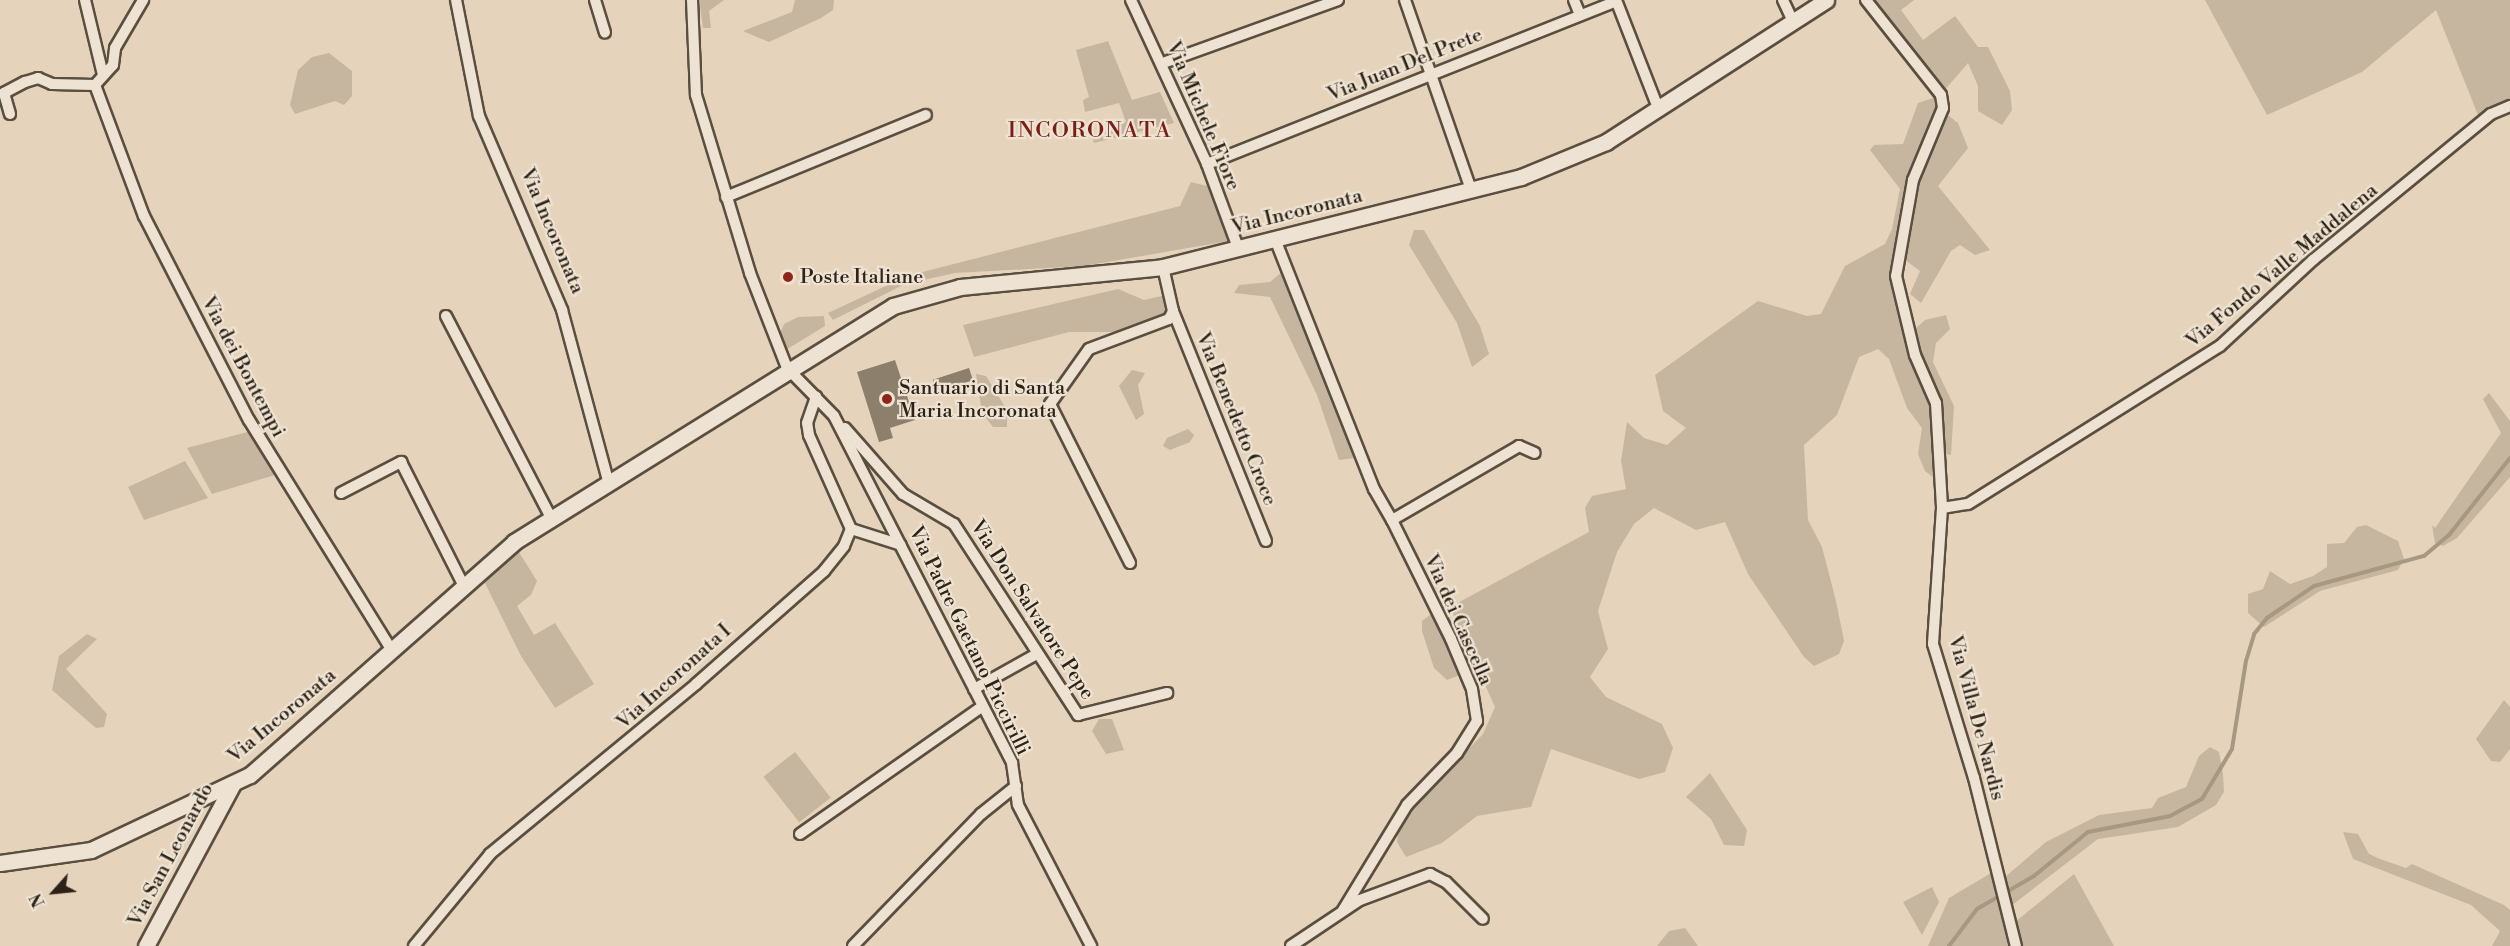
<!DOCTYPE html>
<html>
<head>
<meta charset="utf-8">
<style>
	body { margin:0 }
	#map { position:relative; width:2510px; height:946px; overflow:hidden; background:#e5d4bb; font-family:"Libre Bodoni",serif }
	div>[style] { position:absolute }
	[style*='--x'] { left:calc(var(--x)*1px); top:calc(var(--y)*1px); width:calc(var(--w)*1px); rotate:calc(var(--a)*1deg) }
	.green>* { inset:0; background:#c6b69f; transform-origin:0 0 }
	.stream>* { height:4px; margin:-2px; padding:0 2px; transform-origin:2px; border-radius:2px; background:#a69883 }
	.building>* { inset:0; background:#8c7f6c; transform-origin:0 0 }
	.roads { filter:drop-shadow(2px 0 #5a4f3f) drop-shadow(-2px 0 #5a4f3f) drop-shadow(0 2px #5a4f3f) drop-shadow(0 -2px #5a4f3f) }
	.street>* { height:10px; margin:-5px; padding:0 5px; transform-origin:5px; border-radius:5px; background:#eee3d3 }
	.secondary>* { height:15px; margin:-7.5px; padding:0 7.5px; transform-origin:7.5px; border-radius:7.5px; background:#eee3d3 }
	.dots>* { width:16px; height:16px; translate:-50% -50%; box-sizing:border-box; border:3px solid #eee3d3; border-radius:50% }
	span { translate:-50% -50%; white-space:nowrap; text-align:center; line-height:1.15; -webkit-text-stroke:4.5px #eee3d3; paint-order:stroke }
	.street-label { font-size:20px; color:#2c2316 }
	.poi-label { font-size:20px; color:#2c2316 }
	.left { translate:0 -50%; text-align:left }
	.quarter-label { font-size:22px; color:#7a1f14; letter-spacing:1.5px }
	.north { position:absolute; left:24px; top:862px; width:60px; height:60px; -webkit-text-stroke:4px #eee3d3; paint-order:stroke; rotate:243deg; font-size:16px; font-weight:700; line-height:24px; text-align:center; color:#2c2316 }
	.north::after { content:''; display:block; margin:auto; width:21px; height:27px; background:#2c2316; clip-path:polygon(50% 0,100% 100%,50% 72%,0 100%) }
</style>
</head>
<body>
<div id="map">
	<div class="green">
		<div style="clip-path:polygon(699px 0,724px 0,709px 11px,711px 28px,703px 28px)"></div>
		<div style="clip-path:polygon(795px 0,834px 0,833px 10px,821px 18px,769px 42px,743px 31px,792px 12px)"></div>
		<div style="clip-path:polygon(1871px 0,1914px 0,1901px 10px,1923px 40px,1955px 16px,1978px 47px,1988px 47px,2010px 91px,2012px 110px,2002px 125px,1978px 111px,1978px 86px,1968px 63px,1943px 92px)"></div>
		<div style="clip-path:polygon(2205px 0,2510px 0,2510px 102px,2480px 120px,2436px 10px,2362px 72px,2267px 115px)"></div>
		<div style="clip-path:polygon(1108px 41px,1132px 100px,1160px 92px,1174px 123px,1094px 143px,1092px 137px,1126px 122px,1119px 103px,1085px 112px,1083px 100px,1089px 97px,1076px 50px)"></div>
		<div style="clip-path:polygon(329px 53px,352px 71px,352px 96px,344px 105px,335px 101px,295px 114px,290px 105px,298px 70px,312px 57px)"></div>
		<div style="clip-path:polygon(1936px 97px,1941px 104px,1918px 162px,1894px 273px,1934px 402px,1939px 482px,1925px 471px,1918px 454px,1922px 428px,1907px 408px,1889px 359px,1878px 349px,1859px 357px,1837px 415px,1804px 445px,1808px 520px,1822px 547px,1836px 601px,1844px 641px,1839px 654px,1814px 666px,1804px 657px,1748px 574px,1725px 522px,1696px 530px,1654px 508px,1634px 524px,1617px 552px,1598px 611px,1608px 649px,1590px 677px,1606px 697px,1662px 724px,1673px 748px,1665px 772px,1639px 779px,1551px 749px,1531px 807px,1477px 816px,1442px 843px,1406px 857px,1397px 842px,1399px 828px,1412px 808px,1483px 734px,1495px 707px,1450px 607px,1589px 532px,1585px 508px,1592px 496px,1626px 489px,1621px 461px,1627px 422px,1644px 438px,1667px 445px,1686px 428px,1663px 411px,1655px 375px,1758px 301px,1807px 316px,1821px 314px,1845px 266px,1885px 244px,1892px 229px,1900px 189px,1870px 150px,1874px 145px,1903px 144px,1918px 103px)"></div>
		<div style="clip-path:polygon(1943px 111px,1958px 123px,1968px 148px,1938px 186px,1990px 250px,1975px 255px,1960px 245px,1951px 251px,1921px 303px,1910px 294px,1920px 271px,1901px 257px,1915px 182px)"></div>
		<div style="clip-path:polygon(1191px 182px,1207px 186px,1229px 241px,1084px 266px,955px 273px,905px 284px,833px 320px,828px 313px,907px 276px,1180px 206px)"></div>
		<div style="clip-path:polygon(1414px 230px,1424px 230px,1480px 326px,1489px 354px,1472px 367px,1457px 323px,1409px 245px)"></div>
		<div style="clip-path:polygon(1282px 272px,1357px 453px,1355px 458px,1339px 460px,1317px 395px,1270px 297px,1234px 293px,1239px 285px,1270px 282px)"></div>
		<div style="clip-path:polygon(1118px 289px,1144px 300px,1166px 295px,1170px 315px,1128px 332px,1069px 332px,974px 357px,963px 325px)"></div>
		<div style="clip-path:polygon(1946px 315px,1950px 329px,1936px 343px,1933px 362px,1954px 406px,1951px 455px,1945px 454px,1938px 402px,1914px 341px,1915px 329px,1925px 320px)"></div>
		<div style="clip-path:polygon(824px 316px,825px 326px,784px 351px,779px 336px,784px 324px,798px 317px)"></div>
		<div style="clip-path:polygon(1132px 370px,1145px 373px,1138px 385px,1144px 414px,1136px 420px,1119px 386px)"></div>
		<div style="clip-path:polygon(976px 374px,986px 376px,1007px 410px,1007px 427px,993px 427px,982px 413px)"></div>
		<div style="clip-path:polygon(2489px 393px,2510px 421px,2510px 477px,2457px 538px,2443px 546px,2435px 543px,2432px 525px,2435px 528px,2501px 433px,2483px 399px)"></div>
		<div style="clip-path:polygon(1188px 429px,1194px 435px,1190px 442px,1170px 450px,1163px 446px,1167px 438px)"></div>
		<div style="clip-path:polygon(251px 431px,275px 475px,212px 494px,187px 448px)"></div>
		<div style="clip-path:polygon(185px 461px,208px 498px,144px 520px,128px 487px)"></div>
		<div style="clip-path:polygon(2366px 525px,2398px 541px,2404px 559px,2398px 570px,2320px 591px,2264px 627px,2248px 613px,2248px 594px,2263px 589px,2270px 571px,2290px 584px,2313px 576px,2327px 567px,2327px 544px,2344px 543px,2357px 527px)"></div>
		<div style="clip-path:polygon(517px 549px,537px 581px,531px 595px,517px 606px,534px 635px,555px 623px,594px 684px,555px 708px,521px 656px,481px 575px)"></div>
		<div style="clip-path:polygon(1434px 612px,1460px 675px,1447px 680px,1434px 668px,1422px 631px,1422px 621px)"></div>
		<div style="clip-path:polygon(87px 634px,97px 639px,66px 669px,107px 714px,104px 727px,96px 728px,52px 690px,59px 656px)"></div>
		<div style="clip-path:polygon(2504px 700px,2510px 707px,2510px 749px,2500px 762px,2491px 761px,2476px 739px)"></div>
		<div style="clip-path:polygon(1099px 719px,1112px 719px,1124px 750px,1106px 754px,1092px 731px)"></div>
		<div style="clip-path:polygon(2210px 747px,2219px 752px,2223px 774px,2224px 792px,2216px 805px,2178px 827px,2098px 839px,2011px 906px,2005px 877px,2046px 842px,2099px 815px,2152px 808px,2158px 798px,2186px 787px,2199px 756px)"></div>
		<div style="left:795px;top:752px;width:58px;height:40px;rotate:52deg"></div>
		<div style="clip-path:polygon(1710px 773px,1747px 830px,1744px 846px,1724px 845px,1711px 819px,1686px 797px)"></div>
		<div style="clip-path:polygon(2343px 832px,2358px 834px,2369px 854px,2380px 859px,2406px 868px,2412px 864px,2504px 905px,2510px 910px,2510px 946px,2492px 946px,2500px 931px,2471px 905px,2353px 859px)"></div>
		<div style="clip-path:polygon(1991px 873px,2008px 946px,1928px 946px,1949px 898px)"></div>
		<div style="clip-path:polygon(2074px 874px,2114px 946px,2020px 946px,2015px 922px)"></div>
		<div style="clip-path:polygon(1932px 887px,1939px 902px,1922px 935px,1903px 902px)"></div>
		<div style="clip-path:polygon(1685px 928px,1698px 946px,1657px 946px,1669px 931px)"></div>
	</div>
	<div class="stream">
		<div style="--x:1949;--y:946;--w:46;--a:-52.9"></div>
		<div style="--x:1977;--y:909;--w:66;--a:-30.1"></div>
		<div style="--x:2034;--y:876;--w:70;--a:-39.2"></div>
		<div style="--x:2088;--y:832;--w:84;--a:-11"></div>
		<div style="--x:2170;--y:816;--w:36;--a:-28"></div>
		<div style="--x:2202;--y:799;--w:58;--a:-59"></div>
		<div style="--x:2232;--y:749;--w:89;--a:-81"></div>
		<div style="--x:2246;--y:661;--w:28;--a:-73"></div>
		<div style="--x:2254;--y:634;--w:21;--a:-51"></div>
		<div style="--x:2267;--y:618;--w:57;--a:-34.2"></div>
		<div style="--x:2314;--y:586;--w:114;--a:-15.3"></div>
		<div style="--x:2424;--y:556;--w:33;--a:-40"></div>
		<div style="--x:2449;--y:535;--w:98;--a:-51.6"></div>
	</div>
	<div class="building">
		<div style="clip-path:polygon(895px 360px,915px 420px,890px 428px,893px 438px,879px 442px,857px 372px)"></div>
		<div style="left:969px;top:368px;width:13px;height:38px;rotate:72deg"></div>
	</div>
	<div class="roads">
		<div class="street">
			<div style="--x:85;--y:0;--w:77;--a:76.5"></div>
			<div style="--x:456;--y:0;--w:118;--a:78.8"></div>
			<div style="--x:479;--y:116;--w:211;--a:66.8"></div>
			<div style="--x:562;--y:310;--w:177;--a:74.9"></div>
			<div style="--x:595;--y:0;--w:34;--a:73"></div>
			<div style="--x:692;--y:0;--w:95;--a:87.6"></div>
			<div style="--x:696;--y:95;--w:186;--a:73.1"></div>
			<div style="--x:750;--y:273;--w:102;--a:68.7"></div>
			<div style="--x:787;--y:368;--w:67;--a:45.6"></div>
			<div style="--x:834;--y:416;--w:390;--a:62.8"></div>
			<div style="--x:1012;--y:763;--w:42;--a:81.9"></div>
			<div style="--x:1018;--y:805;--w:159;--a:62.6"></div>
			<div style="--x:1131;--y:0;--w:181;--a:65.1"></div>
			<div style="--x:1207;--y:164;--w:90;--a:69.7"></div>
			<div style="--x:1405;--y:0;--w:201;--a:70.8"></div>
			<div style="--x:1574;--y:0;--w:16;--a:68"></div>
			<div style="--x:1616;--y:0;--w:116;--a:68.7"></div>
			<div style="--x:1783;--y:0;--w:23;--a:65"></div>
			<div style="--x:1866;--y:0;--w:121;--a:51.7"></div>
			<div style="--x:1941;--y:95;--w:13;--a:81"></div>
			<div style="--x:1943;--y:108;--w:78;--a:112.6"></div>
			<div style="--x:1913;--y:180;--w:97;--a:100"></div>
			<div style="--x:1896;--y:276;--w:81;--a:76.5"></div>
			<div style="--x:1915;--y:355;--w:52;--a:66.4"></div>
			<div style="--x:1936;--y:403;--w:105;--a:86.7"></div>
			<div style="--x:1942;--y:508;--w:136;--a:93.8"></div>
			<div style="--x:1933;--y:644;--w:140;--a:73"></div>
			<div style="--x:1974;--y:778;--w:173;--a:76"></div>
			<div style="--x:1163;--y:63;--w:186;--a:-19.8"></div>
			<div style="--x:95;--y:85;--w:140;--a:69.5"></div>
			<div style="--x:144;--y:216;--w:229;--a:62.8"></div>
			<div style="--x:249;--y:420;--w:269;--a:58.2"></div>
			<div style="--x:10;--y:114;--w:22;--a:-106"></div>
			<div style="--x:4;--y:93;--w:24;--a:-28"></div>
			<div style="--x:25;--y:82;--w:14;--a:-17"></div>
			<div style="--x:38;--y:78;--w:15;--a:23"></div>
			<div style="--x:52;--y:84;--w:43;--a:1.3"></div>
			<div style="--x:95;--y:85;--w:27;--a:-48"></div>
			<div style="--x:113;--y:65;--w:17;--a:-83"></div>
			<div style="--x:115;--y:48;--w:56;--a:-59.7"></div>
			<div style="--x:1207;--y:164;--w:440;--a:-21.7"></div>
			<div style="--x:726;--y:197;--w:216;--a:-22.3"></div>
			<div style="--x:1275;--y:239;--w:269;--a:68.4"></div>
			<div style="--x:1374;--y:489;--w:36;--a:60"></div>
			<div style="--x:1392;--y:520;--w:147;--a:-30.2"></div>
			<div style="--x:1519;--y:446;--w:17;--a:24"></div>
			<div style="--x:1173;--y:311;--w:248;--a:68"></div>
			<div style="--x:446;--y:316;--w:228;--a:62.5"></div>
			<div style="--x:845;--y:428;--w:88;--a:48.7"></div>
			<div style="--x:903;--y:494;--w:59;--a:30.5"></div>
			<div style="--x:954;--y:524;--w:228;--a:57"></div>
			<div style="--x:1078;--y:715;--w:92;--a:-13.9"></div>
			<div style="--x:341;--y:493;--w:68;--a:-27.3"></div>
			<div style="--x:401;--y:462;--w:137;--a:63.1"></div>
			<div style="--x:1942;--y:508;--w:26;--a:-9"></div>
			<div style="--x:1968;--y:504;--w:297;--a:-32.1"></div>
			<div style="--x:2220;--y:346;--w:127;--a:-42.8"></div>
			<div style="--x:2313;--y:260;--w:230;--a:-39.4"></div>
			<div style="--x:2491;--y:114;--w:21;--a:-23"></div>
			<div style="--x:851;--y:529;--w:52;--a:17.7"></div>
			<div style="--x:1130;--y:563;--w:178;--a:-116.7"></div>
			<div style="--x:1050;--y:404;--w:67;--a:-54.7"></div>
			<div style="--x:1089;--y:349;--w:85;--a:-20.6"></div>
			<div style="--x:1169;--y:319;--w:9;--a:-63"></div>
			<div style="--x:1173;--y:311;--w:45;--a:-102.8"></div>
			<div style="--x:974;--y:689;--w:72;--a:-29.1"></div>
			<div style="--x:800;--y:834;--w:223;--a:-35"></div>
			<div style="--x:1343;--y:910;--w:123;--a:-58.6"></div>
			<div style="--x:1407;--y:805;--w:72;--a:-46.1"></div>
			<div style="--x:1457;--y:753;--w:38;--a:-58"></div>
			<div style="--x:1477;--y:721;--w:32;--a:-99"></div>
			<div style="--x:1472;--y:689;--w:54;--a:-112.8"></div>
			<div style="--x:1451;--y:639;--w:133;--a:-116.4"></div>
			<div style="--x:414;--y:946;--w:119;--a:-50.4"></div>
			<div style="--x:490;--y:854;--w:267;--a:-39.5"></div>
			<div style="--x:696;--y:684;--w:171;--a:-41.4"></div>
			<div style="--x:824;--y:571;--w:32;--a:-51"></div>
			<div style="--x:844;--y:546;--w:18;--a:-68"></div>
			<div style="--x:851;--y:529;--w:103;--a:-114.1"></div>
			<div style="--x:809;--y:435;--w:12;--a:-99"></div>
			<div style="--x:807;--y:423;--w:28;--a:-71"></div>
			<div style="--x:853;--y:946;--w:184;--a:-45.9"></div>
			<div style="--x:981;--y:814;--w:45;--a:-38.7"></div>
			<div style="--x:1291;--y:946;--w:83;--a:-33.7"></div>
			<div style="--x:1360;--y:900;--w:75;--a:-20.4"></div>
			<div style="--x:1430;--y:874;--w:18;--a:27"></div>
			<div style="--x:1446;--y:882;--w:52;--a:45"></div>
		</div>
		<div class="secondary">
			<div style="--x:0;--y:863;--w:92;--a:-8.1"></div>
			<div style="--x:91;--y:850;--w:176;--a:-25.3"></div>
			<div style="--x:250;--y:775;--w:352;--a:-41.4"></div>
			<div style="--x:514;--y:542;--w:446;--a:-31.9"></div>
			<div style="--x:893;--y:306;--w:70;--a:-15.8"></div>
			<div style="--x:960;--y:287;--w:204;--a:-5.6"></div>
			<div style="--x:1163;--y:267;--w:369;--a:-14.1"></div>
			<div style="--x:1521;--y:177;--w:92;--a:-22.4"></div>
			<div style="--x:1606;--y:142;--w:262;--a:-32.8"></div>
			<div style="--x:146;--y:946;--w:184;--a:-61.8"></div>
		</div>
	</div>
	<div class="dots">
		<div style="left:788px;top:277px;background:#8f2418"></div>
		<div style="left:887px;top:399px;background:#8f2418"></div>
	</div>
	<div class="street-label">
		<span style="left:1405px;top:65px;rotate:-22deg">Via Juan Del Prete</span>
		<span style="left:1203px;top:116px;rotate:67deg">Via Michele Fiore</span>
		<span style="left:1297px;top:212px;rotate:-14deg">Via Incoronata</span>
		<span style="left:552px;top:231px;rotate:67deg">Via Incoronata</span>
		<span style="left:2282px;top:266px;rotate:-40deg">Via Fondo Valle Maddalena</span>
		<span style="left:243px;top:367px;rotate:62deg">Via dei Bontempi</span>
		<span style="left:1236px;top:419px;rotate:68deg">Via Benedetto Croce</span>
		<span style="left:1032px;top:610px;rotate:57deg">Via Don Salvatore Pepe</span>
		<span style="left:1458px;top:620px;rotate:66deg">Via dei Cascella</span>
		<span style="left:969px;top:641px;rotate:64deg">Via Padre Gaetano Piccirilli</span>
		<span style="left:674px;top:677px;rotate:-42deg">Via Incoronata I</span>
		<span style="left:282px;top:716px;rotate:-40deg">Via Incoronata</span>
		<span style="left:1976px;top:718px;rotate:75deg">Via Villa De Nardis</span>
		<span style="left:171px;top:855px;rotate:-62deg">Via San Leonardo</span>
	</div>
	<div class="poi-label">
		<span class="left" style="left:800px;top:277px">Poste Italiane</span>
		<span class="left" style="left:899px;top:400px">Santuario di Santa<br>Maria Incoronata</span>
	</div>
	<div class="quarter-label">
		<span style="left:1090px;top:131px">INCORONATA</span>
	</div>
	<div class="north">N</div>
</div>
</body>
</html>
